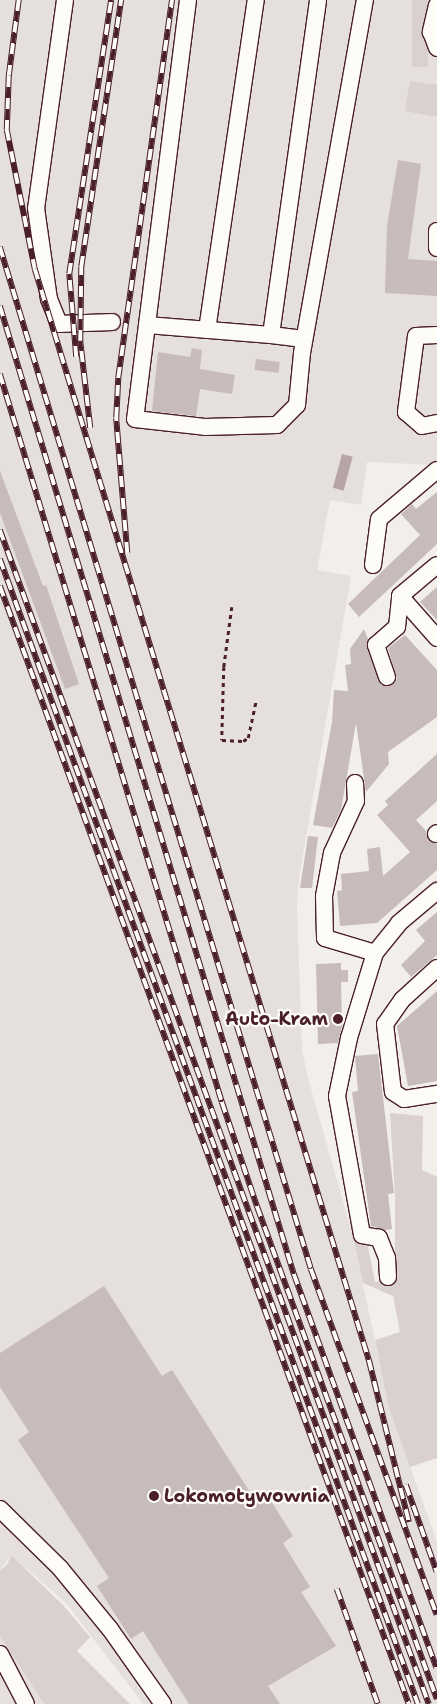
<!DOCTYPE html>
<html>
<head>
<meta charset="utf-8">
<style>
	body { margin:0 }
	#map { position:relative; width:437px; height:1704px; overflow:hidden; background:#f2efeb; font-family:"Shantell Sans",sans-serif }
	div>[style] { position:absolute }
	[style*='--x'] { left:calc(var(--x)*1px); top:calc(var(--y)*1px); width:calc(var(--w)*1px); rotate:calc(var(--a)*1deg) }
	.built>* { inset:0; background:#e5dfdd }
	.green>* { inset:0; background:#d9d0cf; transform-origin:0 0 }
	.water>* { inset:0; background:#b7a5a6; transform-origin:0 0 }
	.building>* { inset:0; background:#c8bbbb; transform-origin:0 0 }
	.path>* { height:2.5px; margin-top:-1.25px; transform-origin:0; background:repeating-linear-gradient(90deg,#4a1f2b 0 4px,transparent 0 8px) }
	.roads { filter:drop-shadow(1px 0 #4a1f2b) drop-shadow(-1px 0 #4a1f2b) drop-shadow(0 1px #4a1f2b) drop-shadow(0 -1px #4a1f2b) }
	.minor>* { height:16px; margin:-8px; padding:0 8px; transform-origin:8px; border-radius:8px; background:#fdfcf7 }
	.rail>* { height:5.5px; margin-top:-2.75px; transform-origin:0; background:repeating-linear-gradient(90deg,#fdfcf7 0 11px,#4a1f2b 0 22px); box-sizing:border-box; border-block:1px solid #4a1f2b }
	.dots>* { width:14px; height:14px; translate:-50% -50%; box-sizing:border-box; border:2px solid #fdfcf7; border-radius:50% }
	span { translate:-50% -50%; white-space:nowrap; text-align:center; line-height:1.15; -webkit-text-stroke:4.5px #fdfcf7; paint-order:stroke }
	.poi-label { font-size:18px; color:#4a1f2b; font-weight:700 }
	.right { translate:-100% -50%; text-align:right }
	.left { translate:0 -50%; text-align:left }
</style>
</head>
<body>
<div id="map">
	<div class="built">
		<div style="clip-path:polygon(0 0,437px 0,437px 465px,367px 462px,361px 505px,330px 500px,317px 570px,351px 576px,299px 878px,297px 907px,302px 1050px,308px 1078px,354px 1240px,388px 1405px,437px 1542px,437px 1704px,143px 1704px,66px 1603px,11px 1555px,0 1570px)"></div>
		<div style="clip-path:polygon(0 1636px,44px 1704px,0 1704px)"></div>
	</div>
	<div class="green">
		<div style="left:412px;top:0;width:16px;height:67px"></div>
		<div style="clip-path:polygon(410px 81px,437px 85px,437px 117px,405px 111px)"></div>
		<div style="clip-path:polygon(390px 1113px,423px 1116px,422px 1170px,437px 1177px,437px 1458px,410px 1467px,388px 1405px,375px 1340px,400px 1332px,393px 1296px,363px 1283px,354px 1240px,367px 1242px,375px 1282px,395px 1279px,395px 1196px)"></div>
		<div style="clip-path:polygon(11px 1555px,63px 1605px,90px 1637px,77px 1651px,130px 1704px,44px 1704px,0 1636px,0 1570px,7px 1565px)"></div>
	</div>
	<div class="water">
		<div style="left:342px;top:454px;width:11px;height:35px;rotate:15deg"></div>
	</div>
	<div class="building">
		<div style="clip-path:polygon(398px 160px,421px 164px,408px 259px,437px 261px,437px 296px,385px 293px,387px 226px)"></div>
		<div style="clip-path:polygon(192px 348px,202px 350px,200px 369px,235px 375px,232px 394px,200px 389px,196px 416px,152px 411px,158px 352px,190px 357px)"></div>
		<div style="left:256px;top:359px;width:24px;height:11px;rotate:7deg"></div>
		<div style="clip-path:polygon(0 471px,43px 586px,46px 585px,79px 684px,65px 689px,0 513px)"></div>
		<div style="clip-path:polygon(437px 492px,437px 544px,359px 617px,348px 604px,420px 535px,401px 514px,412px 504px,416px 509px)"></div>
		<div style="clip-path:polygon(437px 587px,437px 620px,420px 602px)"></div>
		<div style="clip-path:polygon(364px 629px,368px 639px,367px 648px,381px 685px,391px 686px,397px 679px,388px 648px,405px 635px,437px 670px,437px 717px,388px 752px,389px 764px,366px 792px,356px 723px,341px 810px,332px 828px,313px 825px,332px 722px,334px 690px,348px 691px,345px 665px,351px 664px,350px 649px)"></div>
		<div style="clip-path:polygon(437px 754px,437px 801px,416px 820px,426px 831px,429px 841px,437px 844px,437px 870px,377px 923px,340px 926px,337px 891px,342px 890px,341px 874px,369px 871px,367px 849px,380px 847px,383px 876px,410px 852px,377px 815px,388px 805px,385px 801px)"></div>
		<div style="clip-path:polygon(308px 836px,318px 837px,312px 888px,300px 888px)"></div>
		<div style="clip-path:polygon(437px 912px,437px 955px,411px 977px,401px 965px,425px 941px,416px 930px)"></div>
		<div style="clip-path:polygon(341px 963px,341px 970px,348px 970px,348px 982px,341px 982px,342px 1026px,338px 1043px,318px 1044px,316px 964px)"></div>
		<div style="clip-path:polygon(437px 991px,437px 1081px,408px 1086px,397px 1026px)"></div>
		<div style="clip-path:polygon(378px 1054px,394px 1193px,388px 1194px,392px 1229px,385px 1230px,371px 1226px,352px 1092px,358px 1091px,355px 1056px)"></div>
		<div style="clip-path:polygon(104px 1286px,162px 1376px,172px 1370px,253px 1497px,264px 1490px,293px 1536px,283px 1543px,310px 1587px,301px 1592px,336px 1646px,268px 1686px,280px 1704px,189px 1704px,143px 1631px,131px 1639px,97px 1586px,109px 1578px,18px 1440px,29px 1432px,0 1387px,0 1353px)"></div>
	</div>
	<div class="path">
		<div style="--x:232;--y:607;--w:61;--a:97.6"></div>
		<div style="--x:224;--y:667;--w:73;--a:91.6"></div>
		<div style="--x:222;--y:740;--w:21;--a:3"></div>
		<div style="--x:243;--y:741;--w:6;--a:-31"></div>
		<div style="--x:248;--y:738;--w:39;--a:-78"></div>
	</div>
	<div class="roads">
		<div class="minor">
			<div style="--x:65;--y:0;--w:210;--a:97.9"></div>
			<div style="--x:36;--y:208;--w:92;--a:81.9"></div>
			<div style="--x:49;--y:299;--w:27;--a:68"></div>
			<div style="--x:59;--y:324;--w:53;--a:-2.2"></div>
			<div style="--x:188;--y:0;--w:422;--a:97.2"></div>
			<div style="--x:135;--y:419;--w:70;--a:6.5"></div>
			<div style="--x:205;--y:427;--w:72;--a:-1.6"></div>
			<div style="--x:277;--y:425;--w:28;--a:-45"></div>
			<div style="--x:297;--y:405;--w:52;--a:-84.5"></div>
			<div style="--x:302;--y:353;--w:359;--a:-79.9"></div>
			<div style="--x:437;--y:5;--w:28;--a:103"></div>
			<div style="--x:431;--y:32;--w:17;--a:69"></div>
			<div style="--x:437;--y:231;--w:17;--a:90"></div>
			<div style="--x:147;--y:325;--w:124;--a:4.6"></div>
			<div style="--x:271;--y:335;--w:338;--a:-82"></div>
			<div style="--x:207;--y:330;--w:334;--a:-81.6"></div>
			<div style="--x:271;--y:335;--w:33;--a:7"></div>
			<div style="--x:437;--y:335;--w:21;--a:177"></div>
			<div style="--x:416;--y:336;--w:77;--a:97.5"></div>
			<div style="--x:406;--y:412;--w:21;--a:41"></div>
			<div style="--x:422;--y:426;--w:15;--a:-11"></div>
			<div style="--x:373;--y:565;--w:46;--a:-82.6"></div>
			<div style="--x:379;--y:519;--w:76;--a:-40.2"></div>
			<div style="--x:400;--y:596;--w:56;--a:48.6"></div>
			<div style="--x:387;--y:677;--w:34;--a:-109"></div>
			<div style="--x:376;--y:645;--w:28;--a:-41"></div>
			<div style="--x:397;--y:627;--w:31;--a:-84"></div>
			<div style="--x:400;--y:596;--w:48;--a:-40"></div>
			<div style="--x:355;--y:783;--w:18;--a:87"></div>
			<div style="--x:356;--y:801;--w:57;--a:114.8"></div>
			<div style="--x:332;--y:853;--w:44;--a:100.5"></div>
			<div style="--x:324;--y:896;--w:42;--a:88.6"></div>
			<div style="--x:325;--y:938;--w:52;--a:16.7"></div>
			<div style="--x:436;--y:834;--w:1;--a:-45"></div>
			<div style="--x:437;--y:968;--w:47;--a:137.6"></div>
			<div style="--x:402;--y:1000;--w:29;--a:125"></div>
			<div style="--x:385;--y:1024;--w:68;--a:83.3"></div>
			<div style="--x:393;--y:1092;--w:13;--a:32"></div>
			<div style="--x:404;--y:1099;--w:33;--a:-9"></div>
			<div style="--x:388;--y:1277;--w:19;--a:-93"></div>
			<div style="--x:387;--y:1258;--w:22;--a:-112"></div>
			<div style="--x:379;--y:1238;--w:17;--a:-170"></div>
			<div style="--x:362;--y:1235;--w:141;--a:-100.2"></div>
			<div style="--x:337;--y:1096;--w:59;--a:-78.3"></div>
			<div style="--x:349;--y:1038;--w:89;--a:-73"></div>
			<div style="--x:375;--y:953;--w:38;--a:-51"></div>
			<div style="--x:399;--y:923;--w:50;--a:-40.1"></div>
			<div style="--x:0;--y:1509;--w:84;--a:44.5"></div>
			<div style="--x:60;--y:1568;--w:79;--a:50.7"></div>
			<div style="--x:110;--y:1629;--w:92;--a:54.8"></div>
			<div style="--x:0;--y:1654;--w:56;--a:62.5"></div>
		</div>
	</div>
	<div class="rail">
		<div style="--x:19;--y:0;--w:77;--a:97.5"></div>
		<div style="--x:9;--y:76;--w:54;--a:92.1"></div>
		<div style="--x:7;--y:130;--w:142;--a:78.6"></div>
		<div style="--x:35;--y:269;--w:1141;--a:72.98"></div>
		<div style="--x:369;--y:1360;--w:167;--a:76.1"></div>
		<div style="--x:0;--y:247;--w:1068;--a:73.07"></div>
		<div style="--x:311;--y:1269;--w:368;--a:70"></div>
		<div style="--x:0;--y:306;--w:1012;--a:73.11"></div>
		<div style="--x:294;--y:1274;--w:419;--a:70.1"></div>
		<div style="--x:76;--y:357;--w:83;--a:-94.8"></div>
		<div style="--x:69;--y:274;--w:277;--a:-81.3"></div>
		<div style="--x:0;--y:374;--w:761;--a:73.04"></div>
		<div style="--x:222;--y:1102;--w:110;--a:71.4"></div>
		<div style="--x:257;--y:1206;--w:525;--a:69.94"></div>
		<div style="--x:90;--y:428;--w:88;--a:-96.6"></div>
		<div style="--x:80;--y:341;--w:74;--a:-89.2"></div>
		<div style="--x:81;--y:267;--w:270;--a:-81.5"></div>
		<div style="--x:0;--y:530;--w:1250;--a:69.93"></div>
		<div style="--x:127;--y:553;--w:135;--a:-94.7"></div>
		<div style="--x:116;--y:418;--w:40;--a:-87.1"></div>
		<div style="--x:118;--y:378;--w:382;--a:-81.9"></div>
		<div style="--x:0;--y:559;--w:1219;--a:69.94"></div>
		<div style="--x:0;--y:586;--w:1190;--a:69.91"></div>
		<div style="--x:406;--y:1485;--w:92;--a:70.4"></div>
		<div style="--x:337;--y:1589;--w:122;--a:70.4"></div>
	</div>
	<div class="dots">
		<div style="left:338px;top:1019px;background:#4a1f2b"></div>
		<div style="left:154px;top:1496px;background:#4a1f2b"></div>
	</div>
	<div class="poi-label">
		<span class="right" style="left:328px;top:1019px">Auto-Kram</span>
		<span class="left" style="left:164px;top:1496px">Lokomotywownia</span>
	</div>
</div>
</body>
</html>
